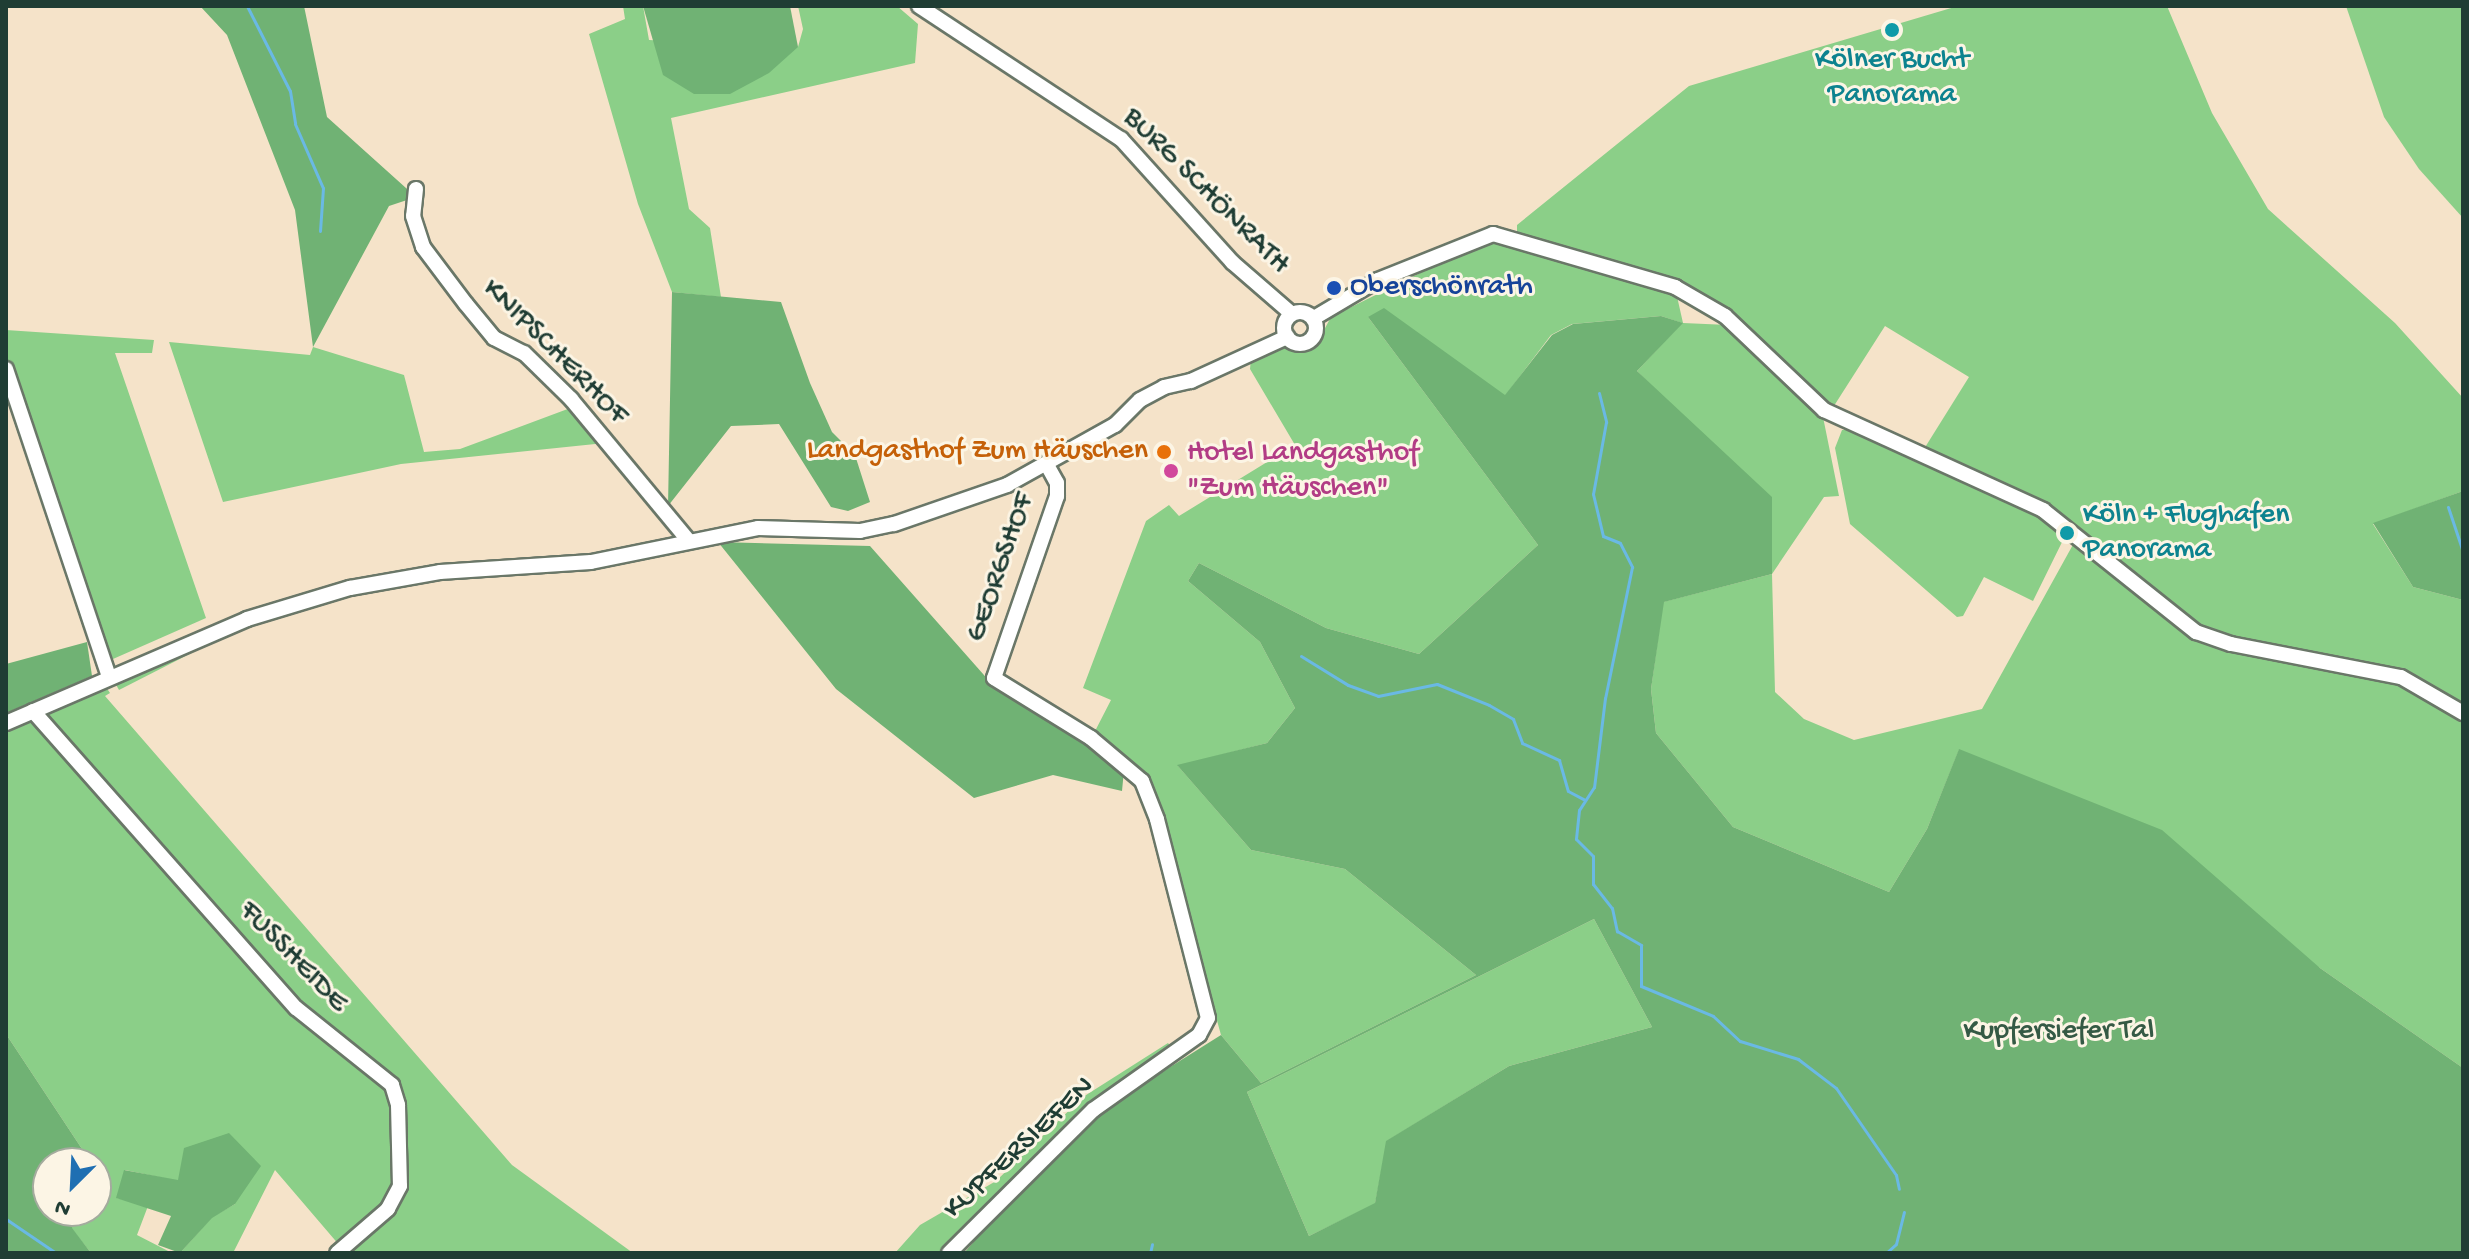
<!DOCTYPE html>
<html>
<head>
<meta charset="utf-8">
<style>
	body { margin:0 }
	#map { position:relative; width:2469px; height:1259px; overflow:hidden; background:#f5e3c9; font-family:"Gochi Hand",sans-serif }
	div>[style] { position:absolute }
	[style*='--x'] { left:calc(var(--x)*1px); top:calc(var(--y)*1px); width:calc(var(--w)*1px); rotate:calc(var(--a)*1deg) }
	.green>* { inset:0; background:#8bcf88 }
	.forest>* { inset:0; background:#70b274 }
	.stream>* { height:3px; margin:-1.5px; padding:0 1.5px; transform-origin:1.5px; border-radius:1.5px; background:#6ab9e4 }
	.roads { filter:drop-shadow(2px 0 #6a7768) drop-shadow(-2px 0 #6a7768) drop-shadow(0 2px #6a7768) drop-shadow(0 -2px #6a7768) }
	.minor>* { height:14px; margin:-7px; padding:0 7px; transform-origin:7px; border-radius:7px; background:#fff }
	.minor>.ring { margin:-7px; padding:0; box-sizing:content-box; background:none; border:14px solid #fff; border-radius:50% }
	.dots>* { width:22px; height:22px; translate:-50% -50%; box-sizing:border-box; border:4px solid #fcf5e5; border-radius:50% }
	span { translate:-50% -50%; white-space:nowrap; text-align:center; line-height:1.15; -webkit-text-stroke:6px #fcf5e5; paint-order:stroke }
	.culture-label { font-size:30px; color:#0d838f }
	.left { translate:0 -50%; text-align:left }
	.street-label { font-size:30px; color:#1f3d34 }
	.transit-label { font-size:30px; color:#164399 }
	.food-label { font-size:30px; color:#c56008 }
	.right { translate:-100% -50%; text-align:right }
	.hotel-label { font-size:30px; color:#b23c85 }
	.park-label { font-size:30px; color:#355a45 }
	.frame { position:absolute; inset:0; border:8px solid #1f3d34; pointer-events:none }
	.north { position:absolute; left:32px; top:1147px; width:80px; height:80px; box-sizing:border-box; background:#fcf5e5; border:2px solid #a4ab9e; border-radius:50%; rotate:204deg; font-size:22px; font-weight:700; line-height:32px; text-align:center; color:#1f3d34 }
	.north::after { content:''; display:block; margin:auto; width:28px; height:36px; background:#1f6fb2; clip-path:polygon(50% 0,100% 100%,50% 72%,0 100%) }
</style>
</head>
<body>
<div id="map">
	<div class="green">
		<div style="clip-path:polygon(623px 6px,643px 6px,649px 40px,798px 47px,803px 29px,798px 6px,897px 6px,918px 24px,915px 63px,671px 118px,689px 209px,710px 228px,721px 297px,672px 292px,638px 204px,589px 34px,625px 19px)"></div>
		<div style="clip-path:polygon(1958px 6px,2167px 6px,2212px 113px,2268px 209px,2395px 323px,2463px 398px,2463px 491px,2373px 524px,2413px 587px,2463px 600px,2463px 707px,2403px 670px,2232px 641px,2199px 627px,2169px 609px,2064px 518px,1924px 449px,1969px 377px,1885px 326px,1832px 409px,1720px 307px,1517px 232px,1517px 225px,1689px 86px)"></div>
		<div style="clip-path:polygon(2346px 6px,2463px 6px,2463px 218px,2419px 169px,2384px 117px)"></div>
		<div style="clip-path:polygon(1481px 243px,1505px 243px,1676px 292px,1683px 323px,1728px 325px,1823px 417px,1839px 496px,1824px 497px,1772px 574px,1775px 692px,1804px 719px,1854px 740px,1982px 709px,2075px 541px,2188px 634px,2401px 683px,2463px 719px,2463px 1068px,2320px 968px,1959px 750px,1927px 829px,1889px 892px,1733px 827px,1656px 733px,1651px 689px,1663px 602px,1772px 574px,1687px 423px,1637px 371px,1682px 323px,1661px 316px,1572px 324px,1551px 335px,1505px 396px,1443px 354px,1368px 317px,1538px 545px,1419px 654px,1326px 628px,1199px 563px,1188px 581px,1260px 642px,1295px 708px,1267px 743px,1178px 766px,1251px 850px,1345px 869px,1476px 975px,1261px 1083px,1221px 1035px,1158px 808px,1144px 778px,1132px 762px,1093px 735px,1111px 700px,1083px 688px,1146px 521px,1169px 505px,1179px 516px,1295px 445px,1250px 369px,1251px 359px,1284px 347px,1303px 350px,1317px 343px,1331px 317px)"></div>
		<div style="clip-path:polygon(6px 330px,154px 340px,152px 353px,115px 353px,206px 618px,113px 659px,102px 646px,6px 356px)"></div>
		<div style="clip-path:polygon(169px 342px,310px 355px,313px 347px,404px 375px,424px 452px,460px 449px,573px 407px,605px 443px,401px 464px,223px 502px)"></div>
		<div style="clip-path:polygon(1842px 430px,1853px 430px,2043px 515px,2066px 534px,2033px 601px,1984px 577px,1963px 616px,1957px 617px,1850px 524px,1835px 448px)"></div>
		<div style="clip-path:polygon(215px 641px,119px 690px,114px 681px)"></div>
		<div style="clip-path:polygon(104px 684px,110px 693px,105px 696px,512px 1165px,633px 1253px,347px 1253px,402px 1196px,400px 1090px,378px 1062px,315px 1019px,257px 960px,41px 714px)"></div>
		<div style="clip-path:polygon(31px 720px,41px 725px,295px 1010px,392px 1092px,396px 1181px,391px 1199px,340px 1246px,275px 1170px,233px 1253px,180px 1253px,212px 1217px,235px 1204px,178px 1181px,125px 1170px,117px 1198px,148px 1206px,137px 1235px,172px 1253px,91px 1253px,71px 1228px,74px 1211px,96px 1211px,96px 1163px,82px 1163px,84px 1152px,6px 1034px,6px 731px)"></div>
		<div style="clip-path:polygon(1594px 919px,1652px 1027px,1509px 1066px,1387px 1141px,1375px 1204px,1309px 1236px,1247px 1092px)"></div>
		<div style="clip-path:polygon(1168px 1043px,1172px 1048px,1090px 1108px,1024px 1166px,943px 1253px,895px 1253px,920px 1225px,996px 1181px,1083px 1097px)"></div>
	</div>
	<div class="forest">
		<div style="clip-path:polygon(200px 6px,304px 6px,327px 117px,416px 197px,389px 206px,313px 347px,295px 210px,227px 35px)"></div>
		<div style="clip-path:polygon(643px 6px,790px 6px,798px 47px,769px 73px,730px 94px,694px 94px,663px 75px)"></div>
		<div style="clip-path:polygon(672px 292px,781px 302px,810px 383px,832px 432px,855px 455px,870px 502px,848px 511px,831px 507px,779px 424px,731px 426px,668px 506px)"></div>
		<div style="clip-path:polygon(evenodd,1384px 308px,1505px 395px,1552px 335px,1573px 324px,1661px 316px,1683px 323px,1637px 371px,1772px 497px,1772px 574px,1664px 602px,1651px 689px,1656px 733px,1733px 827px,1889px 892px,1927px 829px,1959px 749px,2162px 830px,2320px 968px,2463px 1068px,2463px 1253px,964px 1253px,1031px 1175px,1097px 1113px,1221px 1035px,1261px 1083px,1476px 975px,1345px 869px,1251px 850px,1177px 765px,1267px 743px,1295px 708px,1260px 642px,1188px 581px,1199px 563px,1326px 628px,1419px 654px,1538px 545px,1368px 317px,1384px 308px,1594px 919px,1652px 1027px,1509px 1066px,1386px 1141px,1375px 1203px,1309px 1236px,1247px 1092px,1594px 919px)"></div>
		<div style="clip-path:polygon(2463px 491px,2463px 600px,2413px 587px,2373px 523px)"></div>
		<div style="clip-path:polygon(718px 542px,870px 546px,991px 683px,1124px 770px,1122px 791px,1053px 775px,974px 798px,836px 689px)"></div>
		<div style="clip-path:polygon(87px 642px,92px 676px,6px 713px,6px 664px)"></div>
		<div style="clip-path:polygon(6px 1034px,84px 1152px,82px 1163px,48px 1163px,48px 1211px,74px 1211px,72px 1228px,91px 1253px,6px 1253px)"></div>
		<div style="clip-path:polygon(229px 1133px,261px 1166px,235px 1204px,212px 1218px,180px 1253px,158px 1245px,171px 1216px,116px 1198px,124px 1170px,178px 1180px,184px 1148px)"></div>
	</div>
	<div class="stream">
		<div style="--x:247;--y:6;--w:95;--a:63.2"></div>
		<div style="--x:290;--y:91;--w:33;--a:81"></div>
		<div style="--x:295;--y:124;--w:70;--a:66.4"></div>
		<div style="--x:323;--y:188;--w:43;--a:94"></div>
		<div style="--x:1599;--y:393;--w:30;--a:76"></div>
		<div style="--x:1606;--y:422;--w:73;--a:100.2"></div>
		<div style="--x:1593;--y:494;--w:43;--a:76.6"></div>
		<div style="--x:1603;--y:536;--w:18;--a:22"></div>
		<div style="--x:1620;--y:543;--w:27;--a:63"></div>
		<div style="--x:1632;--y:567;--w:134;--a:101.6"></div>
		<div style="--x:1605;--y:698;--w:90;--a:97"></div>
		<div style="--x:1594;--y:787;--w:27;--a:123"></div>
		<div style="--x:1579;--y:810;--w:29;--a:96"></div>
		<div style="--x:1576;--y:839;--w:24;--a:45"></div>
		<div style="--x:1593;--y:856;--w:28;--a:90"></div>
		<div style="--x:1593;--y:884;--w:31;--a:52"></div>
		<div style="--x:1612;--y:908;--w:24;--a:78"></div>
		<div style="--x:1617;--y:931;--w:28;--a:30"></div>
		<div style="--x:1641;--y:945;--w:41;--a:90"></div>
		<div style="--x:1641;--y:986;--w:78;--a:22.6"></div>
		<div style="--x:1713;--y:1016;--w:37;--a:43"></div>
		<div style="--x:1740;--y:1041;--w:61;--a:17.2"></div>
		<div style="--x:1798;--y:1059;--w:48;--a:37.3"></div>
		<div style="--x:1836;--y:1088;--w:106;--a:55.4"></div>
		<div style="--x:1896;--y:1175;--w:14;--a:78"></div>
		<div style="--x:2448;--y:507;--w:47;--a:71.6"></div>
		<div style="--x:1301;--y:656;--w:55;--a:31.7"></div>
		<div style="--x:1348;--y:685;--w:32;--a:20"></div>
		<div style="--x:1378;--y:696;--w:60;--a:-11.5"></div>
		<div style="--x:1437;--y:684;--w:56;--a:22"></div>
		<div style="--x:1489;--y:705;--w:28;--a:30"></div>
		<div style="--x:1513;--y:719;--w:26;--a:69"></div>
		<div style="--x:1522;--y:743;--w:41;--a:24.7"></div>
		<div style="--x:1559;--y:760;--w:32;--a:74"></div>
		<div style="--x:1568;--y:791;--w:19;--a:28"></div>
		<div style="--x:6;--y:1219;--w:60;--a:34.2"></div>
		<div style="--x:1150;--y:1253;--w:9;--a:-77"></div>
		<div style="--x:1886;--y:1253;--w:13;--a:-42"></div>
		<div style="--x:1896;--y:1244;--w:33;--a:-76"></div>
	</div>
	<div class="roads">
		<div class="minor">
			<div style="--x:919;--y:6;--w:242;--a:33.4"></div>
			<div style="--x:1121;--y:139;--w:166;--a:47.9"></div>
			<div style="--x:1232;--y:262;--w:79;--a:40.9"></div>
			<div style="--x:416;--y:189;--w:27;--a:96"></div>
			<div style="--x:413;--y:216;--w:33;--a:72"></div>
			<div style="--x:423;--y:247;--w:71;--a:53"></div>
			<div style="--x:466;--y:304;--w:44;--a:50.5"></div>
			<div style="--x:494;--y:338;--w:34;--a:27"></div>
			<div style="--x:524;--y:353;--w:66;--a:44.4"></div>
			<div style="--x:571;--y:399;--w:183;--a:50.3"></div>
			<div class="ring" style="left:1284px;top:312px;width:18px;height:18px"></div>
			<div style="--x:1314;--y:318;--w:74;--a:-30.7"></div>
			<div style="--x:1378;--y:280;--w:124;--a:-21.8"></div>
			<div style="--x:1493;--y:234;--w:190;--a:16.2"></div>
			<div style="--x:1675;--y:287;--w:58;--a:30.1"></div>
			<div style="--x:1725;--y:316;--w:137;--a:43.5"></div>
			<div style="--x:1824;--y:410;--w:241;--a:24.5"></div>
			<div style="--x:2043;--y:510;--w:196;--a:38.6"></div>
			<div style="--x:2196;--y:632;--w:37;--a:19"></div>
			<div style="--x:2231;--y:644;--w:173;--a:11"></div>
			<div style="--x:2401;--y:677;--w:72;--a:30.1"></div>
			<div style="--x:6;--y:369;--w:325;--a:71.5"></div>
			<div style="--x:33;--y:711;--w:397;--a:48.5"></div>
			<div style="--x:296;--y:1008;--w:123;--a:38.7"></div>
			<div style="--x:392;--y:1085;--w:21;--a:73"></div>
			<div style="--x:398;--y:1105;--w:81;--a:88.6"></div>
			<div style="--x:400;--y:1186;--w:26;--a:118"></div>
			<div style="--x:388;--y:1209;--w:67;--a:139.2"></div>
			<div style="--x:6;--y:723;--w:262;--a:-23.3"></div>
			<div style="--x:247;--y:619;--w:108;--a:-16.8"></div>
			<div style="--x:350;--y:588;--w:91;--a:-10.1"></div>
			<div style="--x:440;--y:572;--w:151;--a:-3.8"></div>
			<div style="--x:591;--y:562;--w:170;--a:-11.5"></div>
			<div style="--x:758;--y:528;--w:102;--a:1.7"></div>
			<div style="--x:860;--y:531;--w:35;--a:-12"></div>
			<div style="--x:894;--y:524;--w:120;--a:-19"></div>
			<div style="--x:1007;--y:485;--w:124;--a:-29.1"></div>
			<div style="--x:1115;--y:425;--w:35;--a:-45"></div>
			<div style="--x:1140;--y:400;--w:27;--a:-28"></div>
			<div style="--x:1164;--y:387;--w:28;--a:-13"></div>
			<div style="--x:1191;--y:381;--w:106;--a:-24.6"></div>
			<div style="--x:949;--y:1253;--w:203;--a:-44.8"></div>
			<div style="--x:1093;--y:1110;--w:130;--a:-35.3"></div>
			<div style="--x:1199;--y:1035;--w:19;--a:-62"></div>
			<div style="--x:1208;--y:1018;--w:205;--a:-104.4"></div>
			<div style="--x:1157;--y:819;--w:41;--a:-111.5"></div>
			<div style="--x:1142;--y:781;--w:67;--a:-139.9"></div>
			<div style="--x:1091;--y:738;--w:114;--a:-148.3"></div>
			<div style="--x:994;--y:678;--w:193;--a:-70.9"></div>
			<div style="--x:1057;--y:496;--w:13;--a:-90"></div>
			<div style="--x:1057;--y:483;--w:21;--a:-119"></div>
		</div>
	</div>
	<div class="dots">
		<div style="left:1892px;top:30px;background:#0f9aa8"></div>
		<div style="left:1334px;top:288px;background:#1a4fb4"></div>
		<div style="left:1164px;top:452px;background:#e8710a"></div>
		<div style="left:1171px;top:471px;background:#d1479c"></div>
		<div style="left:2067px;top:533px;background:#0f9aa8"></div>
	</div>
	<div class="culture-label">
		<span style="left:1892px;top:78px">Kölner Bucht<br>Panorama</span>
		<span class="left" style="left:2083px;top:533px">Köln + Flughafen<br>Panorama</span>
	</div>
	<div class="street-label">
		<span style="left:1205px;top:192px;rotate:45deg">BURG SCHÖNRATH</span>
		<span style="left:554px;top:353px;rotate:45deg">KNIPSCHERHOF</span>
		<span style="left:1002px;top:568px;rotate:-71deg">GEORGSHOF</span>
		<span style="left:292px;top:958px;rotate:46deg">FUSSHEIDE</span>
		<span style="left:1020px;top:1149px;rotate:-43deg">KUPFERSIEFEN</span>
	</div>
	<div class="transit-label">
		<span class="left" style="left:1350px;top:288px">Oberschönrath</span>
	</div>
	<div class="food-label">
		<span class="right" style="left:1148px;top:452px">Landgasthof Zum Häuschen</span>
	</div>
	<div class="hotel-label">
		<span class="left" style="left:1187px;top:471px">Hotel Landgasthof<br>"Zum Häuschen"</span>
	</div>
	<div class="park-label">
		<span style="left:2059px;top:1032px">Kupfersiefer Tal</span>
	</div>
	<div class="frame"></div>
	<div class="north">N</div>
</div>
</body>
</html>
